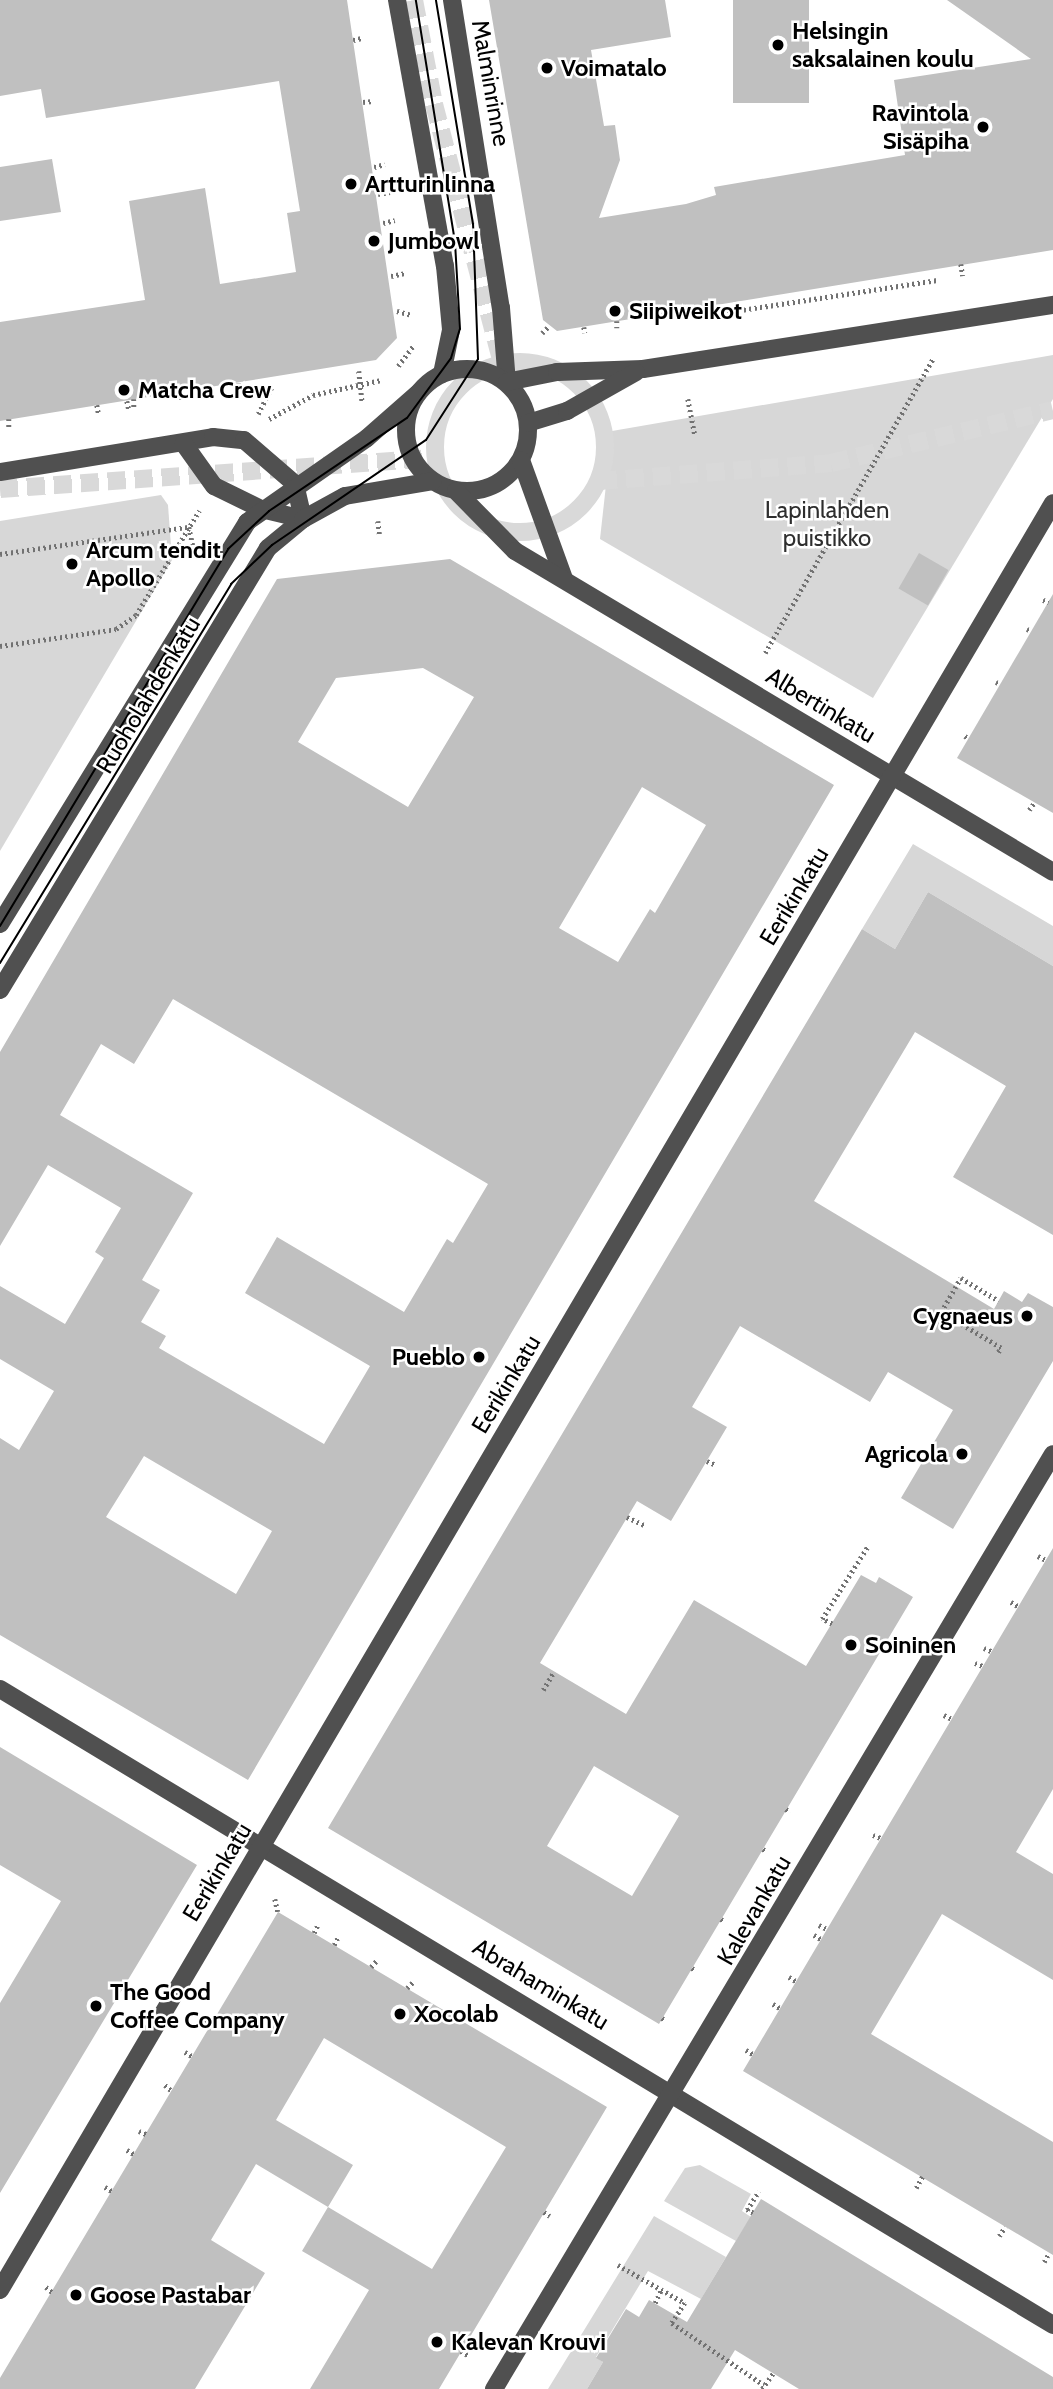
<!DOCTYPE html>
<html>
<head>
<meta charset="utf-8">
<style>
	body { margin:0 }
	#map { position:relative; width:1053px; height:2389px; overflow:hidden; background:#fff; font-family:Cabin,sans-serif }
	div>[style] { position:absolute }
	[style*='--x'] { left:calc(var(--x)*1px); top:calc(var(--y)*1px); width:calc(var(--w)*1px); rotate:calc(var(--a)*1deg) }
	.green>* { inset:0; background:#d7d7d7 }
	.building>* { inset:0; background:#c0c0c0; transform-origin:0 0 }
	.minor-tunnel>* { height:18px; margin-top:-9px; transform-origin:0; background:repeating-linear-gradient(90deg,#d9d9d9 0 18px,transparent 0 27px) }
	.minor-tunnel>.ring { margin:-9px; padding:0; box-sizing:content-box; background:none; border:18px solid #d9d9d9; border-radius:50% }
	.path>* { height:4.5px; margin-top:-2.25px; transform-origin:0; background:repeating-linear-gradient(90deg,#727272 0 2px,transparent 0 5.5px) }
	.minor>* { height:18px; margin:-9px; padding:0 9px; transform-origin:9px; border-radius:9px; background:#505050 }
	.minor>.ring { margin:-9px; padding:0; box-sizing:content-box; background:none; border:18px solid #505050; border-radius:50% }
	.tram>* { height:2px; margin:-1px; padding:0 1px; transform-origin:1px; border-radius:1px; background:#000 }
	.dots>* { width:19px; height:19px; translate:-50% -50%; box-sizing:border-box; border:4px solid #fff; border-radius:50% }
	span { translate:-50% -50%; white-space:nowrap; text-align:center; line-height:1.15; -webkit-text-stroke:5px #fff; paint-order:stroke }
	.poi-label { font-size:24px; color:#000; font-weight:700 }
	.left { translate:0 -50%; text-align:left }
	.right { translate:-100% -50%; text-align:right }
	.street-label { font-size:24px; color:#000 }
	.park-label { font-size:24px; color:#2e2e2e }
</style>
</head>
<body>
<div id="map">
	<div class="green">
		<div style="clip-path:polygon(1053px 355px,1053px 399px,873px 698px,600px 539px,612px 431px)"></div>
		<div style="clip-path:polygon(161px 495px,168px 505px,172px 560px,0 851px,0 521px)"></div>
		<div style="clip-path:polygon(913px 844px,1053px 926px,1053px 966px,928px 892px,895px 949px,862px 929px)"></div>
		<div style="clip-path:polygon(700px 2165px,751px 2194px,742px 2211px,751px 2217px,736px 2241px,664px 2201px,685px 2168px)"></div>
		<div style="clip-path:polygon(654px 2216px,726px 2257px,701px 2299px,648px 2271px,596px 2357px,603px 2362px,587px 2389px,548px 2389px)"></div>
	</div>
	<div class="building">
		<div style="clip-path:polygon(0 0,347px 0,397px 338px,376px 360px,0 421px,0 322px,145px 300px,129px 201px,205px 188px,220px 284px,296px 272px,287px 213px,300px 211px,279px 81px,46px 118px,41px 89px,0 96px)"></div>
		<div style="clip-path:polygon(489px 0,665px 0,671px 37px,591px 50px,604px 126px,615px 125px,620px 160px,599px 218px,686px 204px,716px 195px,714px 187px,905px 155px,894px 80px,1031px 59px,947px 0,1053px 0,1053px 250px,557px 331px,543px 320px)"></div>
		<div style="left:733px;top:0;width:76px;height:103px"></div>
		<div style="clip-path:polygon(52px 159px,61px 212px,0 221px,0 167px)"></div>
		<div style="left:919px;top:553px;width:34px;height:41px;rotate:30deg"></div>
		<div style="clip-path:polygon(evenodd,450px 559px,834px 785px,248px 1780px,0 1635px,0 1438px,19px 1450px,54px 1391px,0 1359px,0 1286px,65px 1324px,104px 1258px,95px 1252px,121px 1208px,48px 1165px,0 1246px,0 1052px,277px 579px,450px 559px,423px 668px,474px 697px,408px 807px,298px 742px,336px 678px,423px 668px,450px 559px,642px 787px,706px 825px,655px 913px,650px 909px,618px 962px,559px 928px,642px 787px,450px 559px,173px 999px,488px 1184px,453px 1243px,447px 1239px,404px 1312px,277px 1237px,245px 1293px,370px 1366px,324px 1444px,159px 1348px,166px 1336px,141px 1322px,160px 1290px,142px 1280px,193px 1193px,60px 1115px,101px 1044px,134px 1064px,173px 999px,450px 559px,144px 1456px,272px 1531px,236px 1594px,106px 1517px,144px 1456px)"></div>
		<div style="clip-path:polygon(1053px 594px,1053px 813px,957px 758px)"></div>
		<div style="clip-path:polygon(evenodd,928px 892px,1053px 966px,1053px 1235px,953px 1177px,1006px 1086px,915px 1032px,814px 1201px,994px 1309px,1004px 1291px,1022px 1302px,1028px 1293px,1053px 1307px,1053px 1361px,953px 1529px,901px 1498px,953px 1410px,888px 1372px,870px 1402px,740px 1326px,692px 1407px,727px 1427px,671px 1521px,637px 1501px,540px 1663px,626px 1714px,694px 1600px,806px 1666px,861px 1575px,876px 1583px,879px 1577px,913px 1597px,659px 2024px,328px 1828px,862px 929px,895px 949px,928px 892px,594px 1766px,679px 1816px,632px 1896px,547px 1846px,594px 1766px)"></div>
		<div style="clip-path:polygon(1053px 1548px,1053px 1789px,1016px 1852px,1053px 1874px,1053px 1980px,942px 1914px,871px 2034px,1053px 2142px,1053px 2255px,743px 2071px)"></div>
		<div style="clip-path:polygon(0 1747px,197px 1865px,0 2193px,0 2003px,61px 1901px,0 1865px)"></div>
		<div style="clip-path:polygon(evenodd,278px 1912px,607px 2107px,439px 2389px,310px 2389px,369px 2290px,302px 2251px,328px 2207px,256px 2164px,211px 2240px,265px 2273px,195px 2389px,0 2389px,0 2378px,278px 1912px,324px 2038px,506px 2147px,432px 2269px,328px 2207px,353px 2165px,276px 2120px,324px 2038px)"></div>
		<div style="clip-path:polygon(761px 2199px,1053px 2377px,1053px 2389px,799px 2389px,735px 2350px,711px 2389px,587px 2389px,603px 2362px,596px 2358px,626px 2309px,639px 2317px,649px 2300px,687px 2322px)"></div>
	</div>
	<div class="minor-tunnel">
		<div style="--x:414;--y:0;--w:106;--a:79.1"></div>
		<div style="--x:434;--y:104;--w:264;--a:75.3"></div>
		<div class="ring" style="left:435px;top:362px;width:152px;height:152px"></div>
		<div style="--x:599;--y:481;--w:233;--a:-4.4"></div>
		<div style="--x:831;--y:463;--w:228;--a:-13.4"></div>
		<div style="--x:0;--y:489;--w:435;--a:-4.1"></div>
	</div>
	<div class="path">
		<div style="--x:353;--y:40;--w:9;--a:-13"></div>
		<div style="--x:363;--y:102;--w:10;--a:-6"></div>
		<div style="--x:374;--y:167;--w:11;--a:-15"></div>
		<div style="--x:378;--y:194;--w:12;--a:-9"></div>
		<div style="--x:383;--y:223;--w:12;--a:-14"></div>
		<div style="--x:961;--y:264;--w:12;--a:81"></div>
		<div style="--x:391;--y:276;--w:14;--a:-12"></div>
		<div style="--x:397;--y:311;--w:16;--a:15"></div>
		<div style="--x:722;--y:313;--w:218;--a:-8.7"></div>
		<div style="--x:617;--y:321;--w:7;--a:90"></div>
		<div style="--x:584;--y:327;--w:6;--a:81"></div>
		<div style="--x:542;--y:333;--w:10;--a:-45"></div>
		<div style="--x:398;--y:366;--w:26;--a:-53"></div>
		<div style="--x:359;--y:371;--w:30;--a:84"></div>
		<div style="--x:239;--y:383;--w:9;--a:90"></div>
		<div style="--x:209;--y:387;--w:10;--a:84"></div>
		<div style="--x:179;--y:392;--w:10;--a:90"></div>
		<div style="--x:134;--y:399;--w:10;--a:90"></div>
		<div style="--x:688;--y:399;--w:37;--a:79"></div>
		<div style="--x:127;--y:401;--w:9;--a:77"></div>
		<div style="--x:97;--y:405;--w:10;--a:79"></div>
		<div style="--x:258;--y:414;--w:30;--a:-63"></div>
		<div style="--x:9;--y:419;--w:10;--a:90"></div>
		<div style="--x:269;--y:419;--w:50;--a:-28.6"></div>
		<div style="--x:313;--y:395;--w:70;--a:-12.4"></div>
		<div style="--x:378;--y:521;--w:16;--a:83"></div>
		<div style="--x:189;--y:527;--w:24;--a:78"></div>
		<div style="--x:0;--y:554;--w:190;--a:-8.2"></div>
		<div style="--x:1043;--y:600;--w:6;--a:18"></div>
		<div style="--x:1027;--y:629;--w:5;--a:22"></div>
		<div style="--x:0;--y:646;--w:117;--a:-8.3"></div>
		<div style="--x:116;--y:629;--w:24;--a:-35"></div>
		<div style="--x:136;--y:615;--w:122;--a:-58.8"></div>
		<div style="--x:765;--y:653;--w:339;--a:-60.3"></div>
		<div style="--x:996;--y:682;--w:5;--a:22"></div>
		<div style="--x:965;--y:736;--w:4;--a:34"></div>
		<div style="--x:1029;--y:810;--w:9;--a:-54"></div>
		<div style="--x:998;--y:1352;--w:5;--a:-53"></div>
		<div style="--x:1001;--y:1348;--w:70;--a:-149"></div>
		<div style="--x:941;--y:1312;--w:39;--a:-60"></div>
		<div style="--x:961;--y:1278;--w:44;--a:31.2"></div>
		<div style="--x:707;--y:1461;--w:10;--a:24"></div>
		<div style="--x:627;--y:1517;--w:19;--a:25"></div>
		<div style="--x:1038;--y:1556;--w:9;--a:27"></div>
		<div style="--x:1011;--y:1602;--w:8;--a:30"></div>
		<div style="--x:832;--y:1624;--w:11;--a:-153"></div>
		<div style="--x:822;--y:1619;--w:86;--a:-57.8"></div>
		<div style="--x:984;--y:1648;--w:8;--a:23"></div>
		<div style="--x:975;--y:1663;--w:9;--a:21"></div>
		<div style="--x:543;--y:1690;--w:21;--a:-59"></div>
		<div style="--x:944;--y:1715;--w:9;--a:27"></div>
		<div style="--x:786;--y:1809;--w:5;--a:37"></div>
		<div style="--x:873;--y:1835;--w:9;--a:21"></div>
		<div style="--x:763;--y:1849;--w:4;--a:34"></div>
		<div style="--x:275;--y:1899;--w:13;--a:77"></div>
		<div style="--x:721;--y:1919;--w:4;--a:34"></div>
		<div style="--x:819;--y:1925;--w:9;--a:27"></div>
		<div style="--x:314;--y:1933;--w:10;--a:-66"></div>
		<div style="--x:814;--y:1935;--w:8;--a:30"></div>
		<div style="--x:334;--y:1945;--w:9;--a:-63"></div>
		<div style="--x:371;--y:1967;--w:9;--a:-49"></div>
		<div style="--x:692;--y:1968;--w:4;--a:34"></div>
		<div style="--x:789;--y:1977;--w:8;--a:30"></div>
		<div style="--x:407;--y:1988;--w:8;--a:-45"></div>
		<div style="--x:773;--y:2004;--w:8;--a:30"></div>
		<div style="--x:662;--y:2018;--w:4;--a:34"></div>
		<div style="--x:205;--y:2019;--w:9;--a:27"></div>
		<div style="--x:746;--y:2050;--w:8;--a:30"></div>
		<div style="--x:185;--y:2052;--w:8;--a:30"></div>
		<div style="--x:165;--y:2085;--w:9;--a:41"></div>
		<div style="--x:139;--y:2131;--w:8;--a:23"></div>
		<div style="--x:127;--y:2150;--w:8;--a:30"></div>
		<div style="--x:105;--y:2187;--w:8;--a:30"></div>
		<div style="--x:916;--y:2188;--w:13;--a:-61"></div>
		<div style="--x:544;--y:2212;--w:7;--a:34"></div>
		<div style="--x:753;--y:2213;--w:7;--a:-153"></div>
		<div style="--x:747;--y:2210;--w:22;--a:-58"></div>
		<div style="--x:999;--y:2236;--w:11;--a:-56"></div>
		<div style="--x:1044;--y:2262;--w:10;--a:-61"></div>
		<div style="--x:618;--y:2265;--w:77;--a:29.6"></div>
		<div style="--x:685;--y:2303;--w:24;--a:123"></div>
		<div style="--x:672;--y:2323;--w:111;--a:34"></div>
		<div style="--x:46;--y:2287;--w:8;--a:40"></div>
		<div style="--x:655;--y:2303;--w:14;--a:-65"></div>
		<div style="--x:461;--y:2351;--w:8;--a:30"></div>
		<div style="--x:762;--y:2389;--w:19;--a:-55"></div>
	</div>
	<div class="minor">
		<div style="--x:397;--y:0;--w:270;--a:79.8"></div>
		<div style="--x:445;--y:266;--w:64;--a:84.6"></div>
		<div style="--x:451;--y:330;--w:45;--a:101.6"></div>
		<div style="--x:452;--y:0;--w:312;--a:81"></div>
		<div style="--x:501;--y:308;--w:74;--a:85.4"></div>
		<div class="ring" style="left:406px;top:369px;width:104px;height:104px"></div>
		<div style="--x:507;--y:382;--w:51;--a:-11.3"></div>
		<div style="--x:557;--y:372;--w:86;--a:-2"></div>
		<div style="--x:643;--y:369;--w:415;--a:-8.9"></div>
		<div style="--x:528;--y:423;--w:41;--a:-17.1"></div>
		<div style="--x:567;--y:411;--w:79;--a:-29.5"></div>
		<div style="--x:521;--y:460;--w:127;--a:70.1"></div>
		<div style="--x:0;--y:472;--w:216;--a:-9.3"></div>
		<div style="--x:213;--y:437;--w:31;--a:6"></div>
		<div style="--x:244;--y:440;--w:67;--a:40.8"></div>
		<div style="--x:295;--y:484;--w:36;--a:77"></div>
		<div style="--x:303;--y:519;--w:43;--a:-166.6"></div>
		<div style="--x:261;--y:509;--w:52;--a:-153.9"></div>
		<div style="--x:214;--y:486;--w:52;--a:-125.5"></div>
		<div style="--x:456;--y:491;--w:84;--a:45.5"></div>
		<div style="--x:515;--y:551;--w:626;--a:30.82"></div>
		<div style="--x:0;--y:924;--w:472;--a:-58.4"></div>
		<div style="--x:247;--y:522;--w:146;--a:-35"></div>
		<div style="--x:367;--y:438;--w:67;--a:-41.3"></div>
		<div style="--x:0;--y:990;--w:517;--a:-58.77"></div>
		<div style="--x:268;--y:548;--w:45;--a:-39.6"></div>
		<div style="--x:303;--y:519;--w:48;--a:-28.7"></div>
		<div style="--x:345;--y:496;--w:89;--a:-9.7"></div>
		<div style="--x:0;--y:1689;--w:1230;--a:31.13"></div>
		<div style="--x:0;--y:2290;--w:2074;--a:-59.49"></div>
		<div style="--x:494;--y:2389;--w:1089;--a:-59.13"></div>
	</div>
	<div class="tram">
		<div style="--x:0;--y:926;--w:441;--a:-58.8"></div>
		<div style="--x:228;--y:549;--w:56;--a:-42.8"></div>
		<div style="--x:269;--y:511;--w:166;--a:-34"></div>
		<div style="--x:407;--y:418;--w:74;--a:-53.7"></div>
		<div style="--x:451;--y:358;--w:30;--a:-73"></div>
		<div style="--x:460;--y:329;--w:87;--a:-93.3"></div>
		<div style="--x:455;--y:242;--w:245;--a:-99.2"></div>
		<div style="--x:0;--y:963;--w:444;--a:-58.6"></div>
		<div style="--x:231;--y:584;--w:57;--a:-43.6"></div>
		<div style="--x:272;--y:545;--w:186;--a:-34.3"></div>
		<div style="--x:426;--y:440;--w:96;--a:-57.3"></div>
		<div style="--x:478;--y:359;--w:135;--a:-92.1"></div>
		<div style="--x:473;--y:224;--w:227;--a:-99.4"></div>
	</div>
	<div class="dots">
		<div style="left:778px;top:45px;background:#000"></div>
		<div style="left:547px;top:68px;background:#000"></div>
		<div style="left:983px;top:127px;background:#000"></div>
		<div style="left:351px;top:184px;background:#000"></div>
		<div style="left:374px;top:241px;background:#000"></div>
		<div style="left:615px;top:311px;background:#000"></div>
		<div style="left:124px;top:390px;background:#000"></div>
		<div style="left:72px;top:564px;background:#000"></div>
		<div style="left:1027px;top:1316px;background:#000"></div>
		<div style="left:479px;top:1357px;background:#000"></div>
		<div style="left:962px;top:1454px;background:#000"></div>
		<div style="left:851px;top:1645px;background:#000"></div>
		<div style="left:96px;top:2006px;background:#000"></div>
		<div style="left:400px;top:2014px;background:#000"></div>
		<div style="left:76px;top:2295px;background:#000"></div>
		<div style="left:437px;top:2342px;background:#000"></div>
	</div>
	<div class="poi-label">
		<span class="left" style="left:792px;top:45px">Helsingin<br>saksalainen koulu</span>
		<span class="left" style="left:561px;top:68px">Voimatalo</span>
		<span class="right" style="left:969px;top:127px">Ravintola<br>Sisäpiha</span>
		<span class="left" style="left:365px;top:184px">Artturinlinna</span>
		<span class="left" style="left:388px;top:241px">Jumbowl</span>
		<span class="left" style="left:629px;top:311px">Siipiweikot</span>
		<span class="left" style="left:138px;top:390px">Matcha Crew</span>
		<span class="left" style="left:86px;top:564px">Arcum tendit<br>Apollo</span>
		<span class="right" style="left:1013px;top:1316px">Cygnaeus</span>
		<span class="right" style="left:465px;top:1357px">Pueblo</span>
		<span class="right" style="left:948px;top:1454px">Agricola</span>
		<span class="left" style="left:865px;top:1645px">Soininen</span>
		<span class="left" style="left:110px;top:2006px">The Good<br>Coffee Company</span>
		<span class="left" style="left:414px;top:2014px">Xocolab</span>
		<span class="left" style="left:90px;top:2295px">Goose Pastabar</span>
		<span class="left" style="left:451px;top:2342px">Kalevan Krouvi</span>
	</div>
	<div class="street-label">
		<span style="left:491px;top:83px;rotate:80deg">Malminrinne</span>
		<span style="left:148px;top:695px;rotate:-59deg">Ruoholahdenkatu</span>
		<span style="left:821px;top:705px;rotate:31deg">Albertinkatu</span>
		<span style="left:794px;top:896px;rotate:-59deg">Eerikinkatu</span>
		<span style="left:506px;top:1384px;rotate:-59deg">Eerikinkatu</span>
		<span style="left:217px;top:1872px;rotate:-59deg">Eerikinkatu</span>
		<span style="left:754px;top:1910px;rotate:-60deg">Kalevankatu</span>
		<span style="left:541px;top:1984px;rotate:31deg">Abrahaminkatu</span>
	</div>
	<div class="park-label">
		<span style="left:827px;top:524px">Lapinlahden<br>puistikko</span>
	</div>
</div>
</body>
</html>
